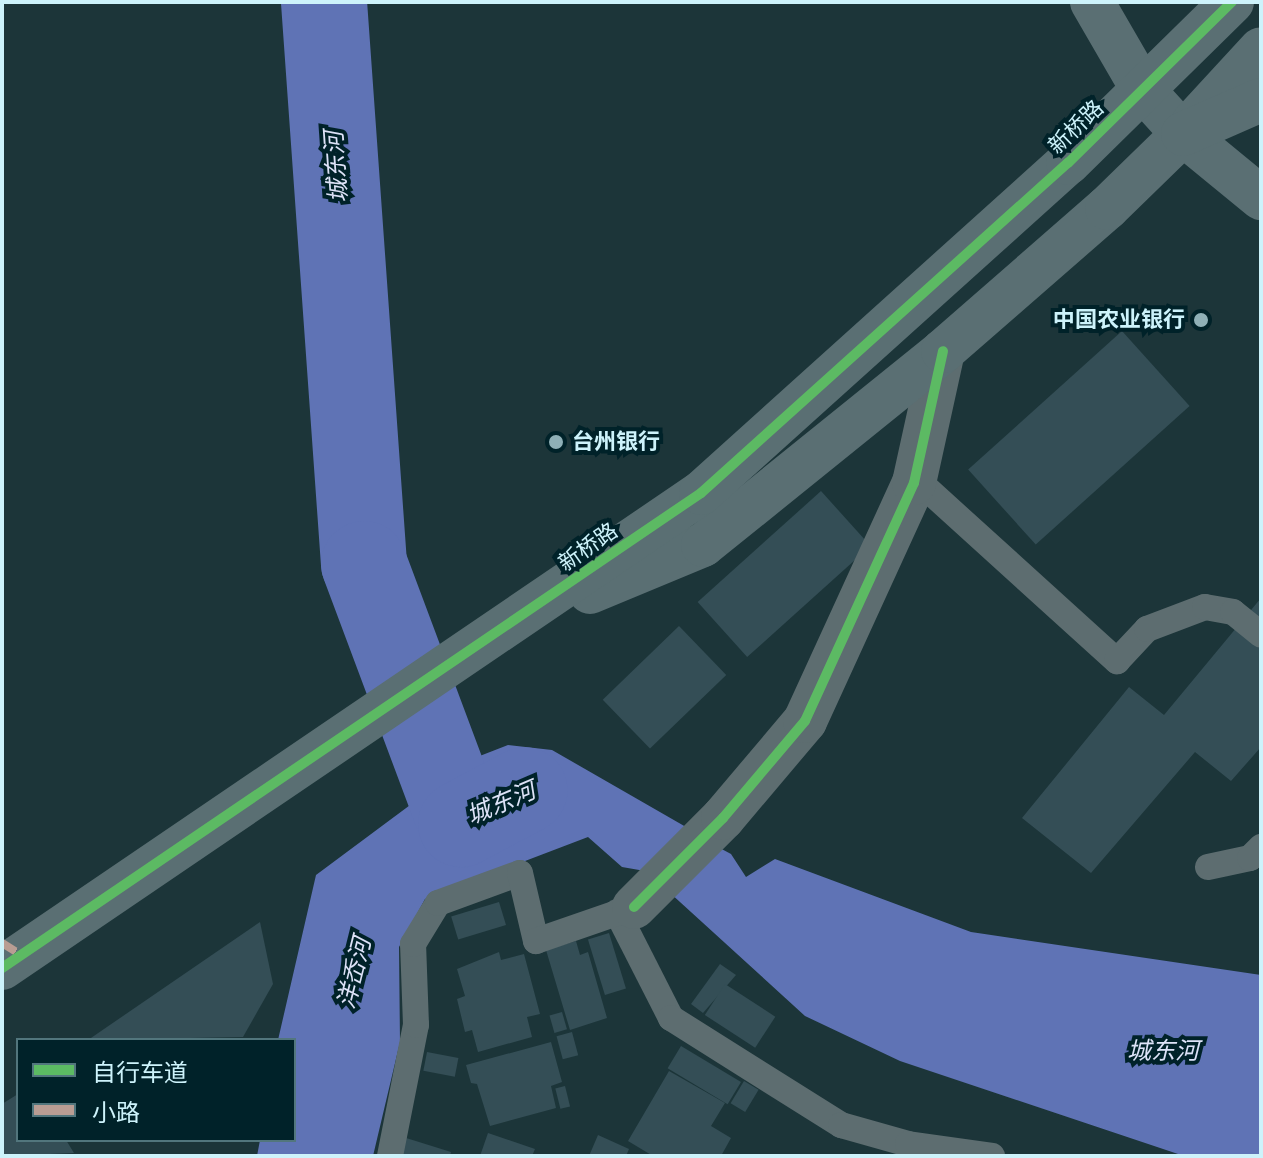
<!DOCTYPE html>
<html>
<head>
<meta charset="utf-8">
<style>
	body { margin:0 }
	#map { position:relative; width:1263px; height:1158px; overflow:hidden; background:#1c3539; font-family:"PT Sans","Noto Sans SC",sans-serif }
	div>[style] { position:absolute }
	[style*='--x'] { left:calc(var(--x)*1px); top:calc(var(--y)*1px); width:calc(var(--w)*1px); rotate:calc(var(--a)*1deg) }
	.water>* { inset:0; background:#5f73b5 }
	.river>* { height:86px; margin:-43px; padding:0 43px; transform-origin:43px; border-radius:43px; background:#5f73b5 }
	.building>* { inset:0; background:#344e56; transform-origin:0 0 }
	.lane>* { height:26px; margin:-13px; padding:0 13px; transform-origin:13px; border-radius:13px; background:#5d6d70 }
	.street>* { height:44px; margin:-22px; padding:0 22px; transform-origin:22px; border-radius:22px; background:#5d6d70 }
	.secondary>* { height:44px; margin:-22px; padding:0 22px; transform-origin:22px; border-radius:22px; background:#5a6f73 }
	.quiet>* { height:8px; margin-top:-4px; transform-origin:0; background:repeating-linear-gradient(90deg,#b99d93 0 16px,transparent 0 24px) }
	.cycleway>* { height:10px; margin:-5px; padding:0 5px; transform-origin:5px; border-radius:5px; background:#5cba63 }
	.dots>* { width:22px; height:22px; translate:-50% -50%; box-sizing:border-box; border:4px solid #002229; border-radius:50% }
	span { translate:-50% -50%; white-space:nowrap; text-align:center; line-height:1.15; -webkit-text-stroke:8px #002229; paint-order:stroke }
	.street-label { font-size:22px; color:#cdf3fb }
	.poi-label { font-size:22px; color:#cdf3fb; font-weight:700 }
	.right { translate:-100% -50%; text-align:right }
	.left { translate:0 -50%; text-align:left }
	.water-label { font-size:24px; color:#dde3f8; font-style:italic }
	.frame { position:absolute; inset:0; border:4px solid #cdf3fb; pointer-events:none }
	.legend { position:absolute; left:16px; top:1038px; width:280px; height:104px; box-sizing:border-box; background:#002229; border:2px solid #52767d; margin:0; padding:10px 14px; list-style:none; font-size:24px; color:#cdf3fb }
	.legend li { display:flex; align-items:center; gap:16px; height:40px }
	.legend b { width:40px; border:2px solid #52767d }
</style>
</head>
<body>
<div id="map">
	<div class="water">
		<div style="clip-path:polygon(508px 745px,552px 750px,686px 827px,645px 871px,622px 867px,588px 837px,425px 899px,399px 947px,400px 1042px,373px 1156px,257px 1156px,260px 1140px,294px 1140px,294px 1040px,278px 1040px,316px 875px,472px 759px)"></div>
		<div style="clip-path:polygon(716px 846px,731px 854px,746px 877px,775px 859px,971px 932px,1261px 975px,1261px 1156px,1184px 1156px,900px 1061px,805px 1016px,669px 892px)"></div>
	</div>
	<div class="river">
		<div style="--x:324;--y:2;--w:563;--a:85.93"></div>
		<div style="--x:364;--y:564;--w:278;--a:69.5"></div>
		<div style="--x:461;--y:824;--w:72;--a:-28"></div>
	</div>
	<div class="building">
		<div style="left:1122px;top:331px;width:101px;height:207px;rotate:48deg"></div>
		<div style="left:821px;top:491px;width:74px;height:166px;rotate:48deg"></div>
		<div style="clip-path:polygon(1261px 598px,1261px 747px,1231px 781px,1195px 752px,1091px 873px,1022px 818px,1129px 687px,1164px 715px)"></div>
		<div style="left:679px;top:626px;width:68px;height:106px;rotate:46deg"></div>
		<div style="left:499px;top:902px;width:24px;height:50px;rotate:73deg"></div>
		<div style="clip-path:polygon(260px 922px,273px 984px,243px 1037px,88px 1040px)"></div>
		<div style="left:609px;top:933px;width:58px;height:22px;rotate:73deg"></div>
		<div style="clip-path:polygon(576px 941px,580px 955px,588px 952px,607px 1018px,570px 1030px,546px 950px)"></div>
		<div style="clip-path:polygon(499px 952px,501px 960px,524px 954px,540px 1014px,527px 1017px,532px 1037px,478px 1052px,472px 1030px,465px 1032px,457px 999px,465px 996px,457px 969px)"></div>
		<div style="clip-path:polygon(720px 964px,736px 975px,703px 1013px,691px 1004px)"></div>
		<div style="left:725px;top:984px;width:60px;height:37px;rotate:33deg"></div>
		<div style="left:562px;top:1012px;width:18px;height:13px;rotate:74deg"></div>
		<div style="left:572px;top:1032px;width:24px;height:16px;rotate:75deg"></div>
		<div style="clip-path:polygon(551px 1042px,562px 1082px,551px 1086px,556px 1108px,490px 1126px,477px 1084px,471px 1083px,466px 1065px)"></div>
		<div style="left:681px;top:1046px;width:70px;height:26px;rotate:31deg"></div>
		<div style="left:427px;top:1052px;width:32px;height:19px;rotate:11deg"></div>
		<div style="clip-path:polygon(669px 1071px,725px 1103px,711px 1126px,731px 1138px,721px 1156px,653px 1156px,628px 1141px)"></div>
		<div style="left:744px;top:1081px;width:17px;height:26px;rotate:31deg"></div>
		<div style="left:565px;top:1086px;width:21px;height:10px;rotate:76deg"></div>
		<div style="clip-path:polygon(18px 1094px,18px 1140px,66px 1140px,74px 1153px,2px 1156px,2px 1104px)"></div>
		<div style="clip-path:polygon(488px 1133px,535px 1149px,532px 1156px,480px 1156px)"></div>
		<div style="clip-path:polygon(598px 1135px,629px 1149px,626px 1156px,589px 1156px)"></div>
		<div style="clip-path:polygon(403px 1137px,451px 1152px,450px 1156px,397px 1156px)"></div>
	</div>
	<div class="lane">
		<div style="--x:915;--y:478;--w:273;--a:42.2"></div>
		<div style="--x:1117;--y:661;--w:44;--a:-46.8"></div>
		<div style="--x:1147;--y:629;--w:62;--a:-20.8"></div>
		<div style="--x:1205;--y:607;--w:28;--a:10"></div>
		<div style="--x:1233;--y:612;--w:36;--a:39"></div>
		<div style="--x:1208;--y:867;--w:43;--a:-12.1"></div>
		<div style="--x:1250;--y:858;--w:16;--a:-45"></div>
		<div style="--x:617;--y:912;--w:119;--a:63"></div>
		<div style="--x:671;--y:1018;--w:201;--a:32.2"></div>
		<div style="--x:841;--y:1125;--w:70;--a:15.8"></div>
		<div style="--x:908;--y:1144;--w:85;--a:8.1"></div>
		<div style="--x:390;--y:1156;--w:134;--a:-78.8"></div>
		<div style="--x:416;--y:1025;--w:81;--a:-92.1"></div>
		<div style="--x:413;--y:944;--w:48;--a:-58.6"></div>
		<div style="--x:438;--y:903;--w:87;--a:-20.1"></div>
		<div style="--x:520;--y:873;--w:70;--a:76.8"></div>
		<div style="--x:536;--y:941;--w:104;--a:-19.1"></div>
	</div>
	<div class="street">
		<div style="--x:634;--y:907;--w:126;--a:-45"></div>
		<div style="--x:723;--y:818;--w:127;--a:-49.8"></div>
		<div style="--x:805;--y:721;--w:262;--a:-65.4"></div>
		<div style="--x:914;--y:483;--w:135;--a:-77.6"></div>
	</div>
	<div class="secondary">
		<div style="--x:1092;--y:2;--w:102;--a:59.9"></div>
		<div style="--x:1143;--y:90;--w:59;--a:47.7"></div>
		<div style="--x:1183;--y:134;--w:101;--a:39.4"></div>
		<div style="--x:1193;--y:123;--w:100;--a:-47.4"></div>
		<div style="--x:590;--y:592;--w:122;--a:-22.6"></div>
		<div style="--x:703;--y:545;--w:309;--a:-38.9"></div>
		<div style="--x:943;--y:351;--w:218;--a:-41.1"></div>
		<div style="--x:1107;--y:208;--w:106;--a:-44.2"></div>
		<div style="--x:1183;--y:134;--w:85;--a:-23.6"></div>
		<div style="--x:2;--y:968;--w:845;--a:-34.2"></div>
		<div style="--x:701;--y:493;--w:494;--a:-42"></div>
		<div style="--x:1068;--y:163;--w:230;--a:-44.5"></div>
	</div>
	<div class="quiet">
		<div style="--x:2;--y:943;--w:22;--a:32"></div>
	</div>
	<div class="cycleway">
		<div style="--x:634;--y:907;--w:126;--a:-45"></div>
		<div style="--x:723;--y:818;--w:127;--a:-49.8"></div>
		<div style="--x:805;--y:721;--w:262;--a:-65.4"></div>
		<div style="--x:914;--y:483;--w:135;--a:-77.6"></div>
		<div style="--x:2;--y:968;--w:845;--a:-34.2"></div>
		<div style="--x:701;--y:493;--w:494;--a:-42"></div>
		<div style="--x:1068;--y:163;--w:230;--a:-44.5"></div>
	</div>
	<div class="dots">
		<div style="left:1201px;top:320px;background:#8fb0b7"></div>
		<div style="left:556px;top:442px;background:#8fb0b7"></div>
	</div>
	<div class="street-label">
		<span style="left:1076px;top:127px;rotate:-44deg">新桥路</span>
		<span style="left:588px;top:547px;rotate:-35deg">新桥路</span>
	</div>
	<div class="poi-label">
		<span class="right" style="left:1185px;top:320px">中国农业银行</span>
		<span class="left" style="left:572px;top:442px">台州银行</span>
	</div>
	<div class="water-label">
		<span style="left:336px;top:167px;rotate:-94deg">城东河</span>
		<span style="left:501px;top:803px;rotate:-23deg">城东河</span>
		<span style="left:354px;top:973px;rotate:-76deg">洋岙河</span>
		<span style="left:1163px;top:1051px">城东河</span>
	</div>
	<div class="frame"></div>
	<ul class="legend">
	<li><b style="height:10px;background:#5cba63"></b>自行车道</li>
	<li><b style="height:10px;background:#b99d93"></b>小路</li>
	</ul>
</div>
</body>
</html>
